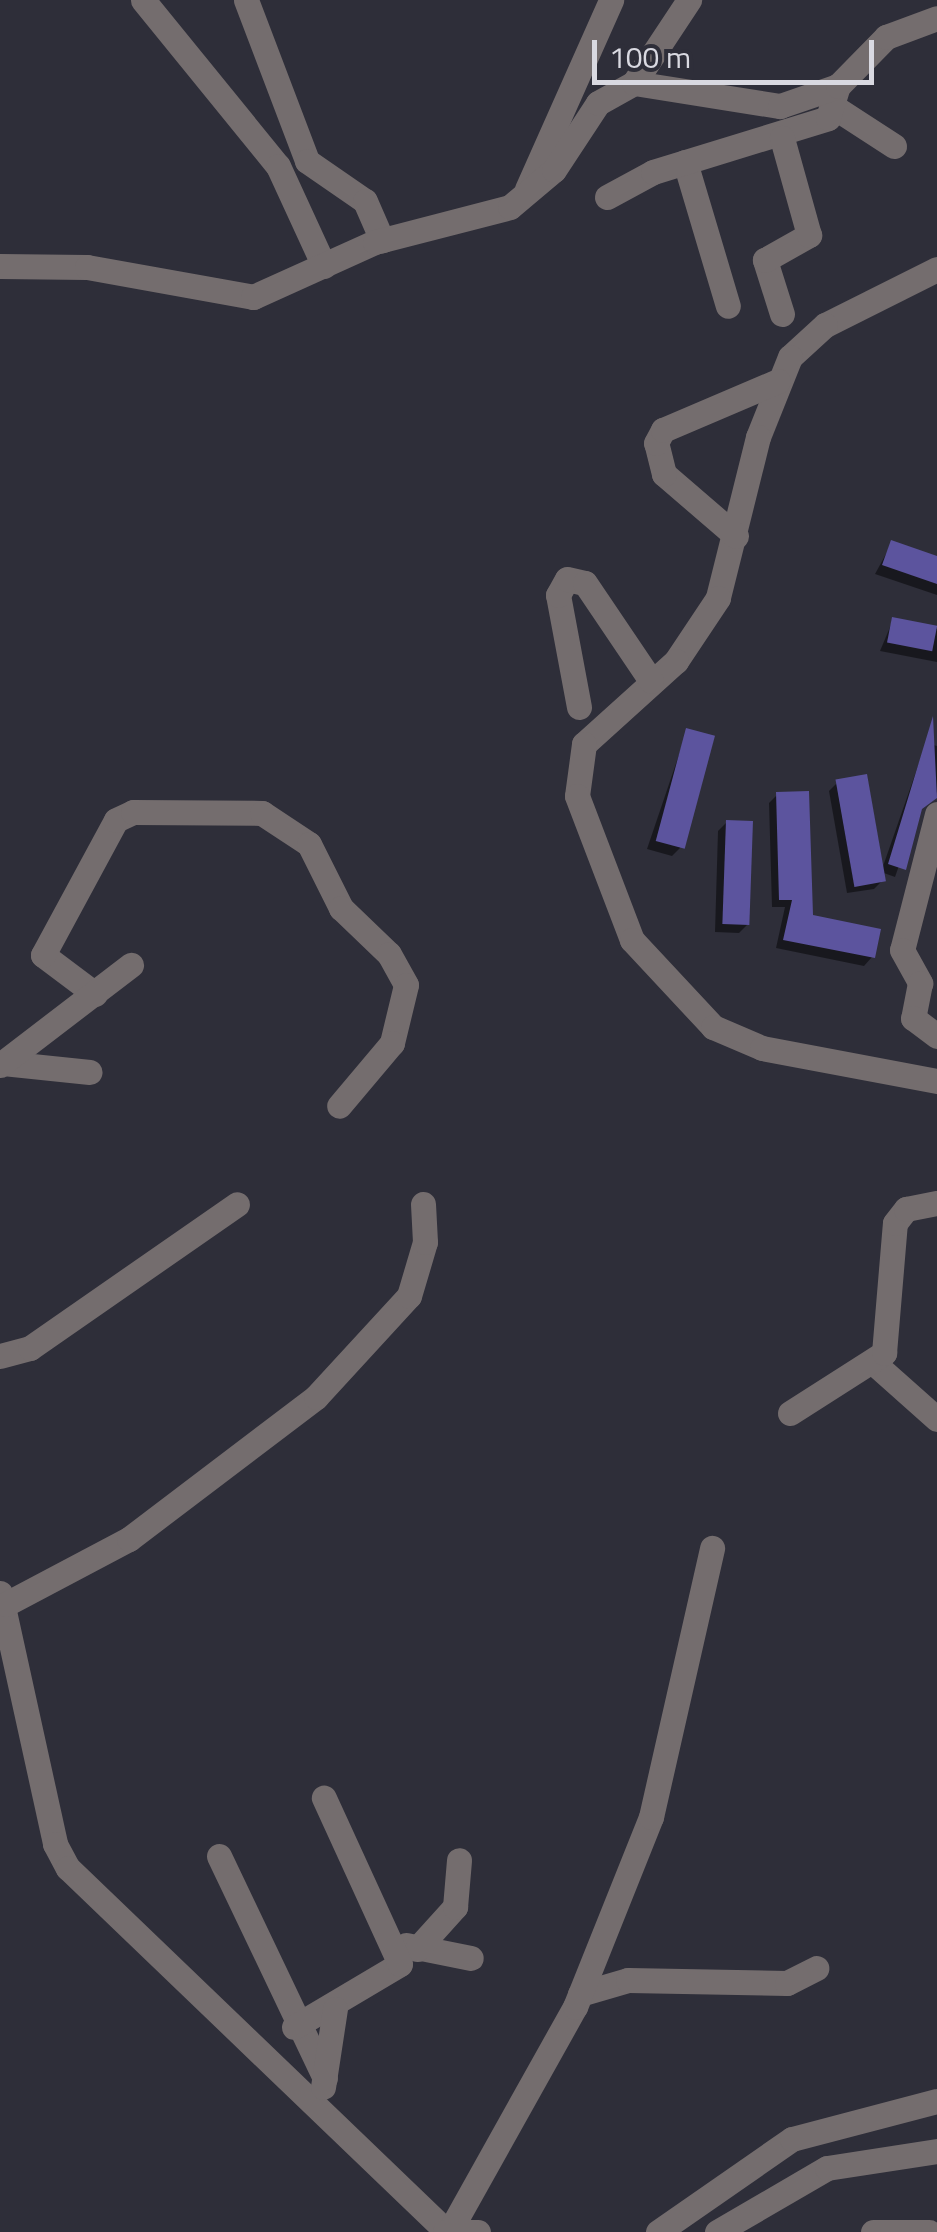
<!DOCTYPE html>
<html>
<head>
<meta charset="utf-8">
<style>
	body { margin:0 }
	#map { position:relative; width:937px; height:2232px; overflow:hidden; background:#2e2e39; font-family:"Titillium Web",sans-serif }
	div>[style] { position:absolute }
	[style*='--x'] { left:calc(var(--x)*1px); top:calc(var(--y)*1px); width:calc(var(--w)*1px); rotate:calc(var(--a)*1deg) }
	.shadow>* { inset:0; background:#0007 }
	.building>* { inset:0; background:#5c549e; transform-origin:0 0 }
	.minor>* { height:25px; margin:-12.5px; padding:0 12.5px; transform-origin:12.5px; border-radius:12.5px; background:#746d6e }
	span { translate:-50% -50%; white-space:nowrap; text-align:center; line-height:1.15; -webkit-text-stroke:10px #2e2e39; paint-order:stroke }
	.scale { position:absolute; left:592px; top:40px; width:282px; height:45px; box-sizing:border-box; border:5px solid #d9d9e1; border-top:0; padding-left:12px; font-size:30px; line-height:35px; white-space:nowrap; color:#d9d9e1; -webkit-text-stroke:8px #2e2e39; paint-order:stroke }
</style>
</head>
<body>
<div id="map">
	<div class="shadow">
		<div style="clip-path:polygon(892px 543px,937px 559px,937px 595px,875px 574px)"></div>
		<div style="clip-path:polygon(893px 620px,937px 629px,937px 662px,880px 651px)"></div>
		<div style="clip-path:polygon(687px 731px,680px 848px,672px 856px,647px 849px)"></div>
		<div style="clip-path:polygon(926px 743px,937px 746px,937px 792px,918px 812px,895px 877px,881px 872px)"></div>
		<div style="clip-path:polygon(838px 782px,883px 880px,874px 889px,847px 893px,829px 791px)"></div>
		<div style="clip-path:polygon(777px 795px,811px 917px,872px 957px,864px 966px,776px 948px,785px 907px,772px 907px,769px 803px)"></div>
		<div style="clip-path:polygon(726px 823px,748px 924px,739px 933px,715px 932px,718px 831px)"></div>
	</div>
	<div class="building">
		<div style="clip-path:polygon(891px 540px,937px 556px,937px 584px,882px 565px)"></div>
		<div style="left:892px;top:617px;width:46px;height:26px;rotate:11deg"></div>
		<div style="clip-path:polygon(933px 716px,937px 798px,922px 809px,906px 870px,888px 864px)"></div>
		<div style="left:686px;top:728px;width:30px;height:117px;rotate:15deg"></div>
		<div style="left:867px;top:774px;width:109px;height:32px;rotate:80deg"></div>
		<div style="clip-path:polygon(809px 791px,813px 915px,881px 929px,875px 958px,783px 940px,792px 900px,779px 900px,776px 792px)"></div>
		<div style="left:726px;top:820px;width:27px;height:104px;rotate:2deg"></div>
	</div>
	<div class="minor">
		<div style="--x:143;--y:0;--w:214;--a:50.9"></div>
		<div style="--x:278;--y:166;--w:110;--a:65.3"></div>
		<div style="--x:246;--y:0;--w:172;--a:69.2"></div>
		<div style="--x:307;--y:161;--w:70;--a:34.6"></div>
		<div style="--x:365;--y:201;--w:43;--a:66.4"></div>
		<div style="--x:634;--y:83;--w:100;--a:-56.5"></div>
		<div style="--x:837;--y:109;--w:68;--a:33"></div>
		<div style="--x:685;--y:162;--w:150;--a:73.4"></div>
		<div style="--x:527;--y:189;--w:207;--a:-66"></div>
		<div style="--x:607;--y:197;--w:52;--a:-28.5"></div>
		<div style="--x:653;--y:172;--w:183;--a:-17.1"></div>
		<div style="--x:828;--y:118;--w:34;--a:-73"></div>
		<div style="--x:0;--y:266;--w:87;--a:0.7"></div>
		<div style="--x:87;--y:267;--w:169;--a:10.2"></div>
		<div style="--x:253;--y:297;--w:134;--a:-24.3"></div>
		<div style="--x:375;--y:242;--w:139;--a:-14.5"></div>
		<div style="--x:510;--y:207;--w:57;--a:-40.1"></div>
		<div style="--x:554;--y:170;--w:80;--a:-56.7"></div>
		<div style="--x:598;--y:103;--w:41;--a:-29.1"></div>
		<div style="--x:634;--y:83;--w:148;--a:9"></div>
		<div style="--x:780;--y:106;--w:61;--a:-19"></div>
		<div style="--x:838;--y:86;--w:69;--a:-45.6"></div>
		<div style="--x:886;--y:37;--w:54;--a:-20.4"></div>
		<div style="--x:937;--y:269;--w:125;--a:153.4"></div>
		<div style="--x:825;--y:325;--w:47;--a:137.6"></div>
		<div style="--x:790;--y:357;--w:86;--a:111.8"></div>
		<div style="--x:758;--y:437;--w:166;--a:104"></div>
		<div style="--x:718;--y:598;--w:76;--a:123.7"></div>
		<div style="--x:676;--y:661;--w:124;--a:137.9"></div>
		<div style="--x:584;--y:744;--w:52;--a:97.7"></div>
		<div style="--x:577;--y:796;--w:154;--a:69.1"></div>
		<div style="--x:632;--y:940;--w:119;--a:47"></div>
		<div style="--x:713;--y:1027;--w:53;--a:23.2"></div>
		<div style="--x:762;--y:1048;--w:178;--a:10.7"></div>
		<div style="--x:782;--y:314;--w:57;--a:-107.5"></div>
		<div style="--x:765;--y:260;--w:51;--a:-29.6"></div>
		<div style="--x:809;--y:235;--w:101;--a:-105.6"></div>
		<div style="--x:736;--y:536;--w:95;--a:-139.3"></div>
		<div style="--x:664;--y:474;--w:32;--a:-104"></div>
		<div style="--x:656;--y:443;--w:15;--a:-62"></div>
		<div style="--x:663;--y:430;--w:125;--a:-23.1"></div>
		<div style="--x:579;--y:707;--w:114;--a:-100.6"></div>
		<div style="--x:558;--y:595;--w:18;--a:-61"></div>
		<div style="--x:567;--y:579;--w:18;--a:13"></div>
		<div style="--x:585;--y:583;--w:118;--a:56"></div>
		<div style="--x:937;--y:814;--w:140;--a:104.4"></div>
		<div style="--x:902;--y:950;--w:38;--a:61"></div>
		<div style="--x:920;--y:983;--w:36;--a:101"></div>
		<div style="--x:913;--y:1018;--w:30;--a:37"></div>
		<div style="--x:95;--y:994;--w:65;--a:-143.1"></div>
		<div style="--x:43;--y:955;--w:153;--a:-61.6"></div>
		<div style="--x:116;--y:820;--w:19;--a:-25"></div>
		<div style="--x:133;--y:812;--w:129;--a:0.4"></div>
		<div style="--x:262;--y:813;--w:56;--a:33.4"></div>
		<div style="--x:309;--y:844;--w:72;--a:63.4"></div>
		<div style="--x:341;--y:908;--w:66;--a:43.8"></div>
		<div style="--x:389;--y:954;--w:35;--a:61"></div>
		<div style="--x:406;--y:985;--w:60;--a:103.6"></div>
		<div style="--x:392;--y:1043;--w:82;--a:130.1"></div>
		<div style="--x:3;--y:1063;--w:87;--a:5.9"></div>
		<div style="--x:0;--y:1065;--w:165;--a:-37.4"></div>
		<div style="--x:0;--y:1356;--w:31;--a:-15"></div>
		<div style="--x:30;--y:1348;--w:252;--a:-34.8"></div>
		<div style="--x:875;--y:1364;--w:83;--a:41.6"></div>
		<div style="--x:790;--y:1413;--w:112;--a:-32.6"></div>
		<div style="--x:884;--y:1353;--w:130;--a:-85.2"></div>
		<div style="--x:895;--y:1223;--w:18;--a:-52"></div>
		<div style="--x:906;--y:1209;--w:32;--a:-11"></div>
		<div style="--x:0;--y:1593;--w:257;--a:77.6"></div>
		<div style="--x:55;--y:1844;--w:27;--a:62"></div>
		<div style="--x:68;--y:1868;--w:524;--a:43.84"></div>
		<div style="--x:6;--y:1604;--w:139;--a:-27.9"></div>
		<div style="--x:129;--y:1539;--w:235;--a:-37.2"></div>
		<div style="--x:316;--y:1397;--w:137;--a:-47.4"></div>
		<div style="--x:409;--y:1296;--w:56;--a:-73.5"></div>
		<div style="--x:425;--y:1242;--w:38;--a:-93"></div>
		<div style="--x:219;--y:1856;--w:246;--a:64.5"></div>
		<div style="--x:406;--y:1945;--w:66;--a:11.3"></div>
		<div style="--x:417;--y:1949;--w:57;--a:-47.9"></div>
		<div style="--x:455;--y:1907;--w:47;--a:-85.1"></div>
		<div style="--x:580;--y:1994;--w:50;--a:-16.3"></div>
		<div style="--x:628;--y:1980;--w:159;--a:1.1"></div>
		<div style="--x:787;--y:1983;--w:33;--a:-27"></div>
		<div style="--x:294;--y:2027;--w:123;--a:-30.7"></div>
		<div style="--x:400;--y:1964;--w:183;--a:-114.6"></div>
		<div style="--x:323;--y:2087;--w:79;--a:-81.3"></div>
		<div style="--x:453;--y:2225;--w:250;--a:-60.8"></div>
		<div style="--x:575;--y:2007;--w:205;--a:-68.2"></div>
		<div style="--x:651;--y:1817;--w:276;--a:-77.2"></div>
		<div style="--x:445;--y:2232;--w:33;--a:0"></div>
		<div style="--x:658;--y:2232;--w:163;--a:-34.8"></div>
		<div style="--x:792;--y:2139;--w:150;--a:-14.7"></div>
		<div style="--x:717;--y:2232;--w:127;--a:-30.2"></div>
		<div style="--x:827;--y:2168;--w:111;--a:-8.8"></div>
		<div style="--x:873;--y:2232;--w:56;--a:0"></div>
	</div>
	<div class="scale">100 m</div>
</div>
</body>
</html>
